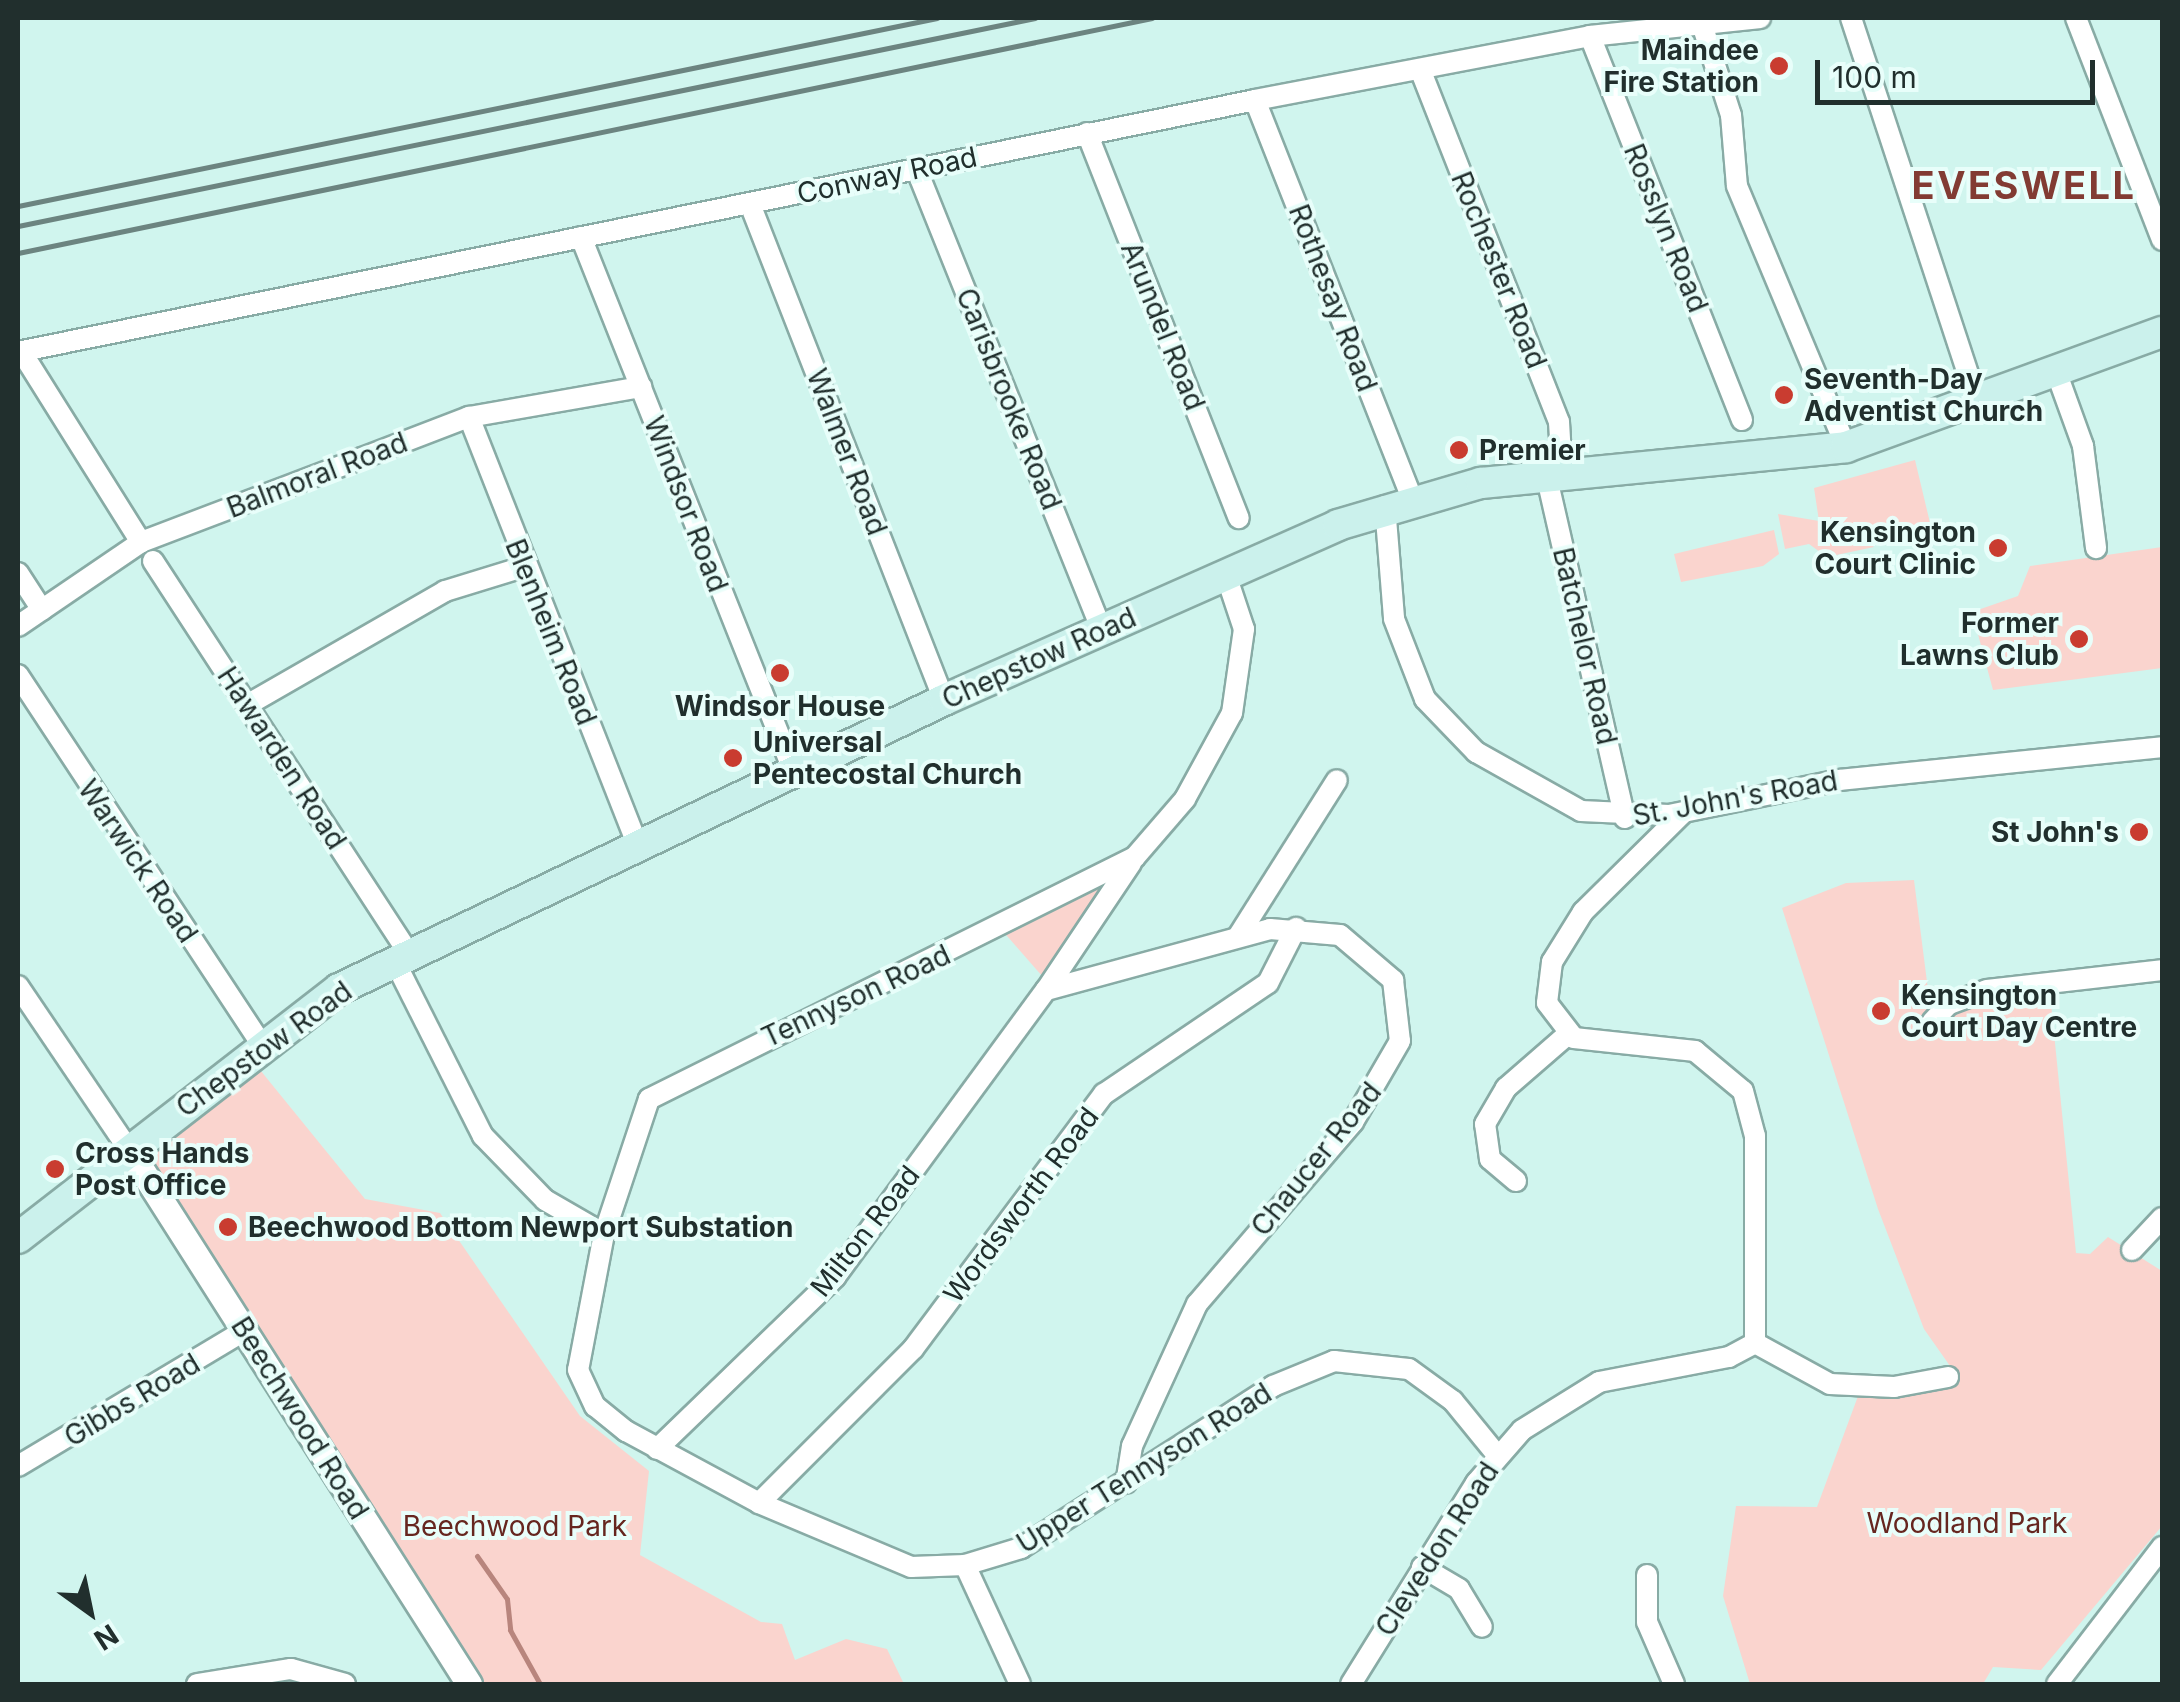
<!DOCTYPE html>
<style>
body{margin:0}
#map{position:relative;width:2180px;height:1702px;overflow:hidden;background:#d0f5ee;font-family:Inter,sans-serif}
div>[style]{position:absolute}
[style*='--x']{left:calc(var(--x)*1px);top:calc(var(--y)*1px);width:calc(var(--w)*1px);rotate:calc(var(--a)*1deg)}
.green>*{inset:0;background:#fad4ce}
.stream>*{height:5px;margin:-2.5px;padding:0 2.5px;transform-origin:2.5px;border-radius:2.5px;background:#b8857d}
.roads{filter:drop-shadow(2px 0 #88aba5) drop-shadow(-2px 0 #88aba5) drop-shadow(0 2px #88aba5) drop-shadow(0 -2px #88aba5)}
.minor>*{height:20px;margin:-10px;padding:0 10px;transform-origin:10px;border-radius:10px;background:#fff}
.tertiary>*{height:25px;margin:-12.5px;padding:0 12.5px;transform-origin:12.5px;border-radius:12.5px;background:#fff}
.secondary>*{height:30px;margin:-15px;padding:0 15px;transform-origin:15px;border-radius:15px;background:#cbf1ec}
.rail>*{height:5px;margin:-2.5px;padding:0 2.5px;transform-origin:2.5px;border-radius:2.5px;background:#6c8480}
.dots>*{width:28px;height:28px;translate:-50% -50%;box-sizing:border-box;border:5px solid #e8fefa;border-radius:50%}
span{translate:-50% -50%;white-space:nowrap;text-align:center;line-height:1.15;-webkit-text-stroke:8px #e8fefa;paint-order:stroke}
.poi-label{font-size:28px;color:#212f2d;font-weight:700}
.right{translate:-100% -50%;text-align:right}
.left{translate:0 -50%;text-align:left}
.street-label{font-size:28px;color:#212f2d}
.park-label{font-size:28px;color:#66261f}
.district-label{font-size:38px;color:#823b33;font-weight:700;letter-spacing:2.5px}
.frame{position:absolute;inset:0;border:20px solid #212f2d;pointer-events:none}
.north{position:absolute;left:40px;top:1562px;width:100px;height:100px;-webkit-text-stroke:8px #e8fefa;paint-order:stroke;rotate:147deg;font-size:28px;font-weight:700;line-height:40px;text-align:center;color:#212f2d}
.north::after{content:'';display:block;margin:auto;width:35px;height:45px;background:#212f2d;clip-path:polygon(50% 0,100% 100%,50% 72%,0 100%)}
.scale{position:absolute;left:1815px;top:60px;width:280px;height:45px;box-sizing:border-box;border:5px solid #212f2d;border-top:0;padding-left:12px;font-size:30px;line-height:35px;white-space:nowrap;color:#212f2d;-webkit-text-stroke:8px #e8fefa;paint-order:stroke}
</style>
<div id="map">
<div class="green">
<div style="clip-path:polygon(1915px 460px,1931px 527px,1878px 536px,1837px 521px,1874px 547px,1827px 557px,1809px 544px,1785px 549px,1778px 514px,1819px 521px,1814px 488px)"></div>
<div style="clip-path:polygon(1774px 530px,1779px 554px,1763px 566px,1681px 582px,1674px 554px)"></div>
<div style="clip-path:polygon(2162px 547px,2162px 668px,1993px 690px,1972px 612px,2018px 596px,2030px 566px)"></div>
<div style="clip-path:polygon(1112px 873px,1050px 985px,1000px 928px)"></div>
<div style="clip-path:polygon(1914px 880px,1932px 1021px,1943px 1009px,2049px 983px,2076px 1253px,2090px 1254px,2108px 1237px,2162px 1271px,2162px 1526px,2041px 1670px,1993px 1667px,1983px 1684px,1750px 1684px,1723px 1596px,1736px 1506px,1817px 1507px,1861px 1388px,1948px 1376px,1950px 1366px,1924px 1329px,1878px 1209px,1782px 908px,1846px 883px)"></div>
<div style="clip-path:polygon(248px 1055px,365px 1199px,440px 1213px,580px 1416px,649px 1471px,640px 1555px,761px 1622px,782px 1624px,795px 1660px,846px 1639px,887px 1649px,904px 1684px,469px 1684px,129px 1151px)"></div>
</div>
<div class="stream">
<div style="--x:477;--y:1556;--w:52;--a:55.1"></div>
<div style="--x:507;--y:1599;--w:31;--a:84"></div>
<div style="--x:510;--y:1630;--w:62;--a:60.9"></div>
</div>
<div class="roads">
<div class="minor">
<div style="--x:1700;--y:18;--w:102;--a:72.3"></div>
<div style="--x:1731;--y:115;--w:71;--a:85.2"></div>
<div style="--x:1737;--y:186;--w:283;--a:67.3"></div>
<div style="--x:1851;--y:18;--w:406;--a:71.8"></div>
<div style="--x:2076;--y:18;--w:238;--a:68.8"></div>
<div style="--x:1590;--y:36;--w:413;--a:68.4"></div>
<div style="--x:1420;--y:69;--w:379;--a:68.5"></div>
<div style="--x:1559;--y:422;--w:51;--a:86.6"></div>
<div style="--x:1255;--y:100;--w:427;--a:68.5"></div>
<div style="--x:1087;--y:133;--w:414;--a:68.5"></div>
<div style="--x:916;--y:168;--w:498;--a:68.1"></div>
<div style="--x:750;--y:204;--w:533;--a:68.64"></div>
<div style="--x:581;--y:237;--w:574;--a:68.31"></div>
<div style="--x:21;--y:351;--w:226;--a:57.9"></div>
<div style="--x:18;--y:352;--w:1262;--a:-11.51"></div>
<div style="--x:1255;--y:100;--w:341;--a:-10.8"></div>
<div style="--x:1590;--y:36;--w:171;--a:-6"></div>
<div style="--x:2057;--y:374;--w:77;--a:70.1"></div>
<div style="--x:2083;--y:446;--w:103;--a:82.7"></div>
<div style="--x:469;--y:417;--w:460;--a:68.5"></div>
<div style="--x:1546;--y:474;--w:353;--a:77.1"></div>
<div style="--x:1385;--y:506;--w:113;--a:85.4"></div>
<div style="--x:1394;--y:619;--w:86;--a:68.8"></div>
<div style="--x:1425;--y:699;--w:74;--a:46.1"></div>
<div style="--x:1476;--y:752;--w:120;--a:29.3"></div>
<div style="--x:1581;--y:811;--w:88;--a:2.6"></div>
<div style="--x:1669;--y:815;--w:174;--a:-11.6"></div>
<div style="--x:1839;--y:780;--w:325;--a:-5.8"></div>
<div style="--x:153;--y:561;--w:470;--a:56.9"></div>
<div style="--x:18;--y:573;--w:44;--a:57"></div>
<div style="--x:1226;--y:575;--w:57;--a:71.6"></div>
<div style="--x:1244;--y:629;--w:85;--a:98.1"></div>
<div style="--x:1232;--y:713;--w:98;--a:118.7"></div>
<div style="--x:1185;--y:799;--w:77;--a:130.8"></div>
<div style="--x:1135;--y:857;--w:543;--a:153.53"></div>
<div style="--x:649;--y:1099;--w:142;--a:108.4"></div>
<div style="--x:604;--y:1234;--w:138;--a:100.8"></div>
<div style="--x:578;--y:1370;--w:40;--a:65"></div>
<div style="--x:595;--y:1406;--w:40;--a:39"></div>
<div style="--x:626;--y:1431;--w:151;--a:28.4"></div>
<div style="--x:759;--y:1503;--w:165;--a:22.8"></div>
<div style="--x:911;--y:1567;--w:54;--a:-2.1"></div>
<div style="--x:965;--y:1565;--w:59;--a:-16.9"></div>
<div style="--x:1021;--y:1548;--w:300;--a:-32.7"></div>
<div style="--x:1273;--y:1386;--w:66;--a:-22.3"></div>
<div style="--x:1334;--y:1361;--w:75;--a:6.1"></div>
<div style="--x:1409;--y:1369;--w:54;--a:36"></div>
<div style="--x:1453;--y:1401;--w:70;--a:50.8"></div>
<div style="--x:18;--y:626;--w:149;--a:-34.3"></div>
<div style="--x:141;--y:542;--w:236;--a:-20.8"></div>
<div style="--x:362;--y:458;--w:115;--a:-21"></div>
<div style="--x:469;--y:417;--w:175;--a:-9.9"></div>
<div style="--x:18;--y:675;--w:442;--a:56.6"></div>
<div style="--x:247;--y:705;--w:228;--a:-29.9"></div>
<div style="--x:445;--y:591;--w:82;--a:-17.1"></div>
<div style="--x:1683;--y:813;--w:141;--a:135.3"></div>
<div style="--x:1583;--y:912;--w:59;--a:121.8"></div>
<div style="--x:1552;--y:962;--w:41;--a:97"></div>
<div style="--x:1547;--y:1003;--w:44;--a:52.4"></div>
<div style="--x:1574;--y:1038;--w:122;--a:6.1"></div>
<div style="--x:1695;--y:1051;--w:62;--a:39.8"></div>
<div style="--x:1743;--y:1091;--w:47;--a:75.1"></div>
<div style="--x:1755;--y:1136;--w:207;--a:90"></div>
<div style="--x:1239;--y:935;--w:183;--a:-57.7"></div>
<div style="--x:395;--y:962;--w:195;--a:63.2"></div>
<div style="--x:483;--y:1136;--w:89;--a:45.9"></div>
<div style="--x:545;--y:1200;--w:68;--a:30"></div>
<div style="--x:18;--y:986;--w:198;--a:55.9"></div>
<div style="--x:1046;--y:990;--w:153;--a:-56.2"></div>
<div style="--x:1932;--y:1022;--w:25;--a:-47"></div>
<div style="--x:1949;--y:1004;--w:40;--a:-20.2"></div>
<div style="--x:1987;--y:990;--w:176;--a:-6.5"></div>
<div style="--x:1516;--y:1181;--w:34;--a:-140"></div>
<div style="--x:1490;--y:1159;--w:35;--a:-98"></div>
<div style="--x:1485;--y:1124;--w:42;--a:-59.7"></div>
<div style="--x:1506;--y:1088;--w:81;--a:-41"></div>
<div style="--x:2132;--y:1250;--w:44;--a:-46.8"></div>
<div style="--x:1755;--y:1343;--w:85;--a:28.7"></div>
<div style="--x:1830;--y:1384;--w:64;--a:2.7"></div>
<div style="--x:1894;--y:1387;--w:55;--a:-10.5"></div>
<div style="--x:657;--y:1449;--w:248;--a:-44"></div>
<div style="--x:835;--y:1277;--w:356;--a:-53.7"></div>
<div style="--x:1046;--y:990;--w:232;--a:-15.2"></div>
<div style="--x:1270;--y:929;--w:70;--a:4.9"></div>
<div style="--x:1340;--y:935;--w:70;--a:40.3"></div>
<div style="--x:1393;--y:980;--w:61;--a:83.5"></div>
<div style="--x:1400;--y:1041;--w:94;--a:120.1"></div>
<div style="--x:1353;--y:1122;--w:240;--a:130.6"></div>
<div style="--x:1197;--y:1304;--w:156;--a:114.6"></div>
<div style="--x:1132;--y:1446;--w:37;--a:99"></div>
<div style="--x:18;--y:1466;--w:263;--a:-30.9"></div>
<div style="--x:759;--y:1503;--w:218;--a:-45"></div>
<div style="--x:913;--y:1349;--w:319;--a:-53.2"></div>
<div style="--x:1104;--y:1094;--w:198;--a:-34.1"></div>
<div style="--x:1268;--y:983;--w:62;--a:-63"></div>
<div style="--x:965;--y:1565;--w:131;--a:65.2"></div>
<div style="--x:1422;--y:1567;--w:43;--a:30.7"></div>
<div style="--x:1459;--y:1589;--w:44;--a:58.8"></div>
<div style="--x:1647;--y:1575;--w:47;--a:90"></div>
<div style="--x:1647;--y:1622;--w:68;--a:66.5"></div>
<div style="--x:197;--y:1684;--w:95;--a:-9.1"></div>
<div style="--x:291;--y:1669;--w:56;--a:15.5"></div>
<div style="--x:1351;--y:1684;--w:237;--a:-58.1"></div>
<div style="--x:1476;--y:1483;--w:70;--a:-49"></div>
<div style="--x:1522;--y:1430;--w:91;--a:-31.9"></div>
<div style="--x:1599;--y:1382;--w:132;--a:-10.9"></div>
<div style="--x:1729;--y:1357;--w:30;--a:-28"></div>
<div style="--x:2057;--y:1684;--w:173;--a:-52.5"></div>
</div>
<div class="tertiary">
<div style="--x:129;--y:1150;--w:633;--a:57.51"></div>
</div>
<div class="secondary">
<div style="--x:18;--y:1238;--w:406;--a:-37.8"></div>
<div style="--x:339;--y:989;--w:670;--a:-25.53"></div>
<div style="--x:944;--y:700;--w:431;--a:-23.9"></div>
<div style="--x:1338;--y:525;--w:149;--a:-16.4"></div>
<div style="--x:1481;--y:483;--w:367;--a:-5.6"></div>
<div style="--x:1846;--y:447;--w:336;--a:-20"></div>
</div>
</div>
<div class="rail">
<div style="--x:18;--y:206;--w:938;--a:-11.56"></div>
<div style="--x:18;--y:226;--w:1038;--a:-11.56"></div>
<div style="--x:18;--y:253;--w:1158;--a:-11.71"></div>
</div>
<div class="dots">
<div style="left:1779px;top:66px;background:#c93c30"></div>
<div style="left:1784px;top:395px;background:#c93c30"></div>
<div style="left:1459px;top:450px;background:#c93c30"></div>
<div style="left:1998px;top:548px;background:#c93c30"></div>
<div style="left:2079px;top:639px;background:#c93c30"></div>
<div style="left:780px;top:673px;background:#c93c30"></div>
<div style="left:733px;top:758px;background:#c93c30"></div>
<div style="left:2139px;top:832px;background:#c93c30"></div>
<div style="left:1881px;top:1011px;background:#c93c30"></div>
<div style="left:55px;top:1169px;background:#c93c30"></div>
<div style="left:228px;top:1227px;background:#c93c30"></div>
</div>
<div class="poi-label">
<span class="right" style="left:1759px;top:66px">Maindee<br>Fire Station</span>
<span class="left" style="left:1804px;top:395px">Seventh-Day<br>Adventist Church</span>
<span class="left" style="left:1479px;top:450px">Premier</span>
<span class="right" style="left:1976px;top:548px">Kensington<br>Court Clinic</span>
<span class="right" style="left:2059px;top:639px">Former<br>Lawns Club</span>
<span style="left:780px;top:706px">Windsor House</span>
<span class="left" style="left:753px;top:758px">Universal<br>Pentecostal Church</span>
<span class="right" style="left:2119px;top:832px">St John's</span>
<span class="left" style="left:1901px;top:1011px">Kensington<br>Court Day Centre</span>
<span class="left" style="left:75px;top:1169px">Cross Hands<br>Post Office</span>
<span class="left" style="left:248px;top:1227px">Beechwood Bottom Newport Substation</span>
</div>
<div class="street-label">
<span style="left:887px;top:175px;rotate:-12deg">Conway Road</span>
<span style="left:1666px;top:228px;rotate:68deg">Rosslyn Road</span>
<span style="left:1499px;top:270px;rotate:68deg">Rochester Road</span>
<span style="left:1333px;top:298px;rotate:69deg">Rothesay Road</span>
<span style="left:1163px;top:326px;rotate:68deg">Arundel Road</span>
<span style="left:1009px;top:399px;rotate:68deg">Carisbrooke Road</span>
<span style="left:847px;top:452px;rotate:69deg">Walmer Road</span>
<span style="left:317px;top:475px;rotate:-21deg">Balmoral Road</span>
<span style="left:686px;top:504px;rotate:69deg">Windsor Road</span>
<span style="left:551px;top:632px;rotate:68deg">Blenheim Road</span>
<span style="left:1585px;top:646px;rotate:77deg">Batchelor Road</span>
<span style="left:1039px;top:658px;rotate:-24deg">Chepstow Road</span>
<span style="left:282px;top:758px;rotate:57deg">Hawarden Road</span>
<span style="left:1735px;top:798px;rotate:-10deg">St. John's Road</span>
<span style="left:138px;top:861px;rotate:56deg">Warwick Road</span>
<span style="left:856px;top:996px;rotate:-25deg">Tennyson Road</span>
<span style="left:264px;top:1049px;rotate:-36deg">Chepstow Road</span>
<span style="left:1316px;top:1159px;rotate:-51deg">Chaucer Road</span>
<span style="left:1021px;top:1205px;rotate:-53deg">Wordsworth Road</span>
<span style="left:865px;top:1231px;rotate:-52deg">Milton Road</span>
<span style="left:132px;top:1400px;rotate:-31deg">Gibbs Road</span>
<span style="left:300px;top:1418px;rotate:58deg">Beechwood Road</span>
<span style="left:1144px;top:1468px;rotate:-32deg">Upper Tennyson Road</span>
<span style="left:1437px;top:1549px;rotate:-57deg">Clevedon Road</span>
</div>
<div class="park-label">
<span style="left:1967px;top:1523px">Woodland Park</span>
<span style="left:515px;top:1526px">Beechwood Park</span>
</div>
<div class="district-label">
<span style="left:2024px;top:186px">EVESWELL</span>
</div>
<div class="frame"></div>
<div class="north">N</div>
<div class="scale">100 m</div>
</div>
